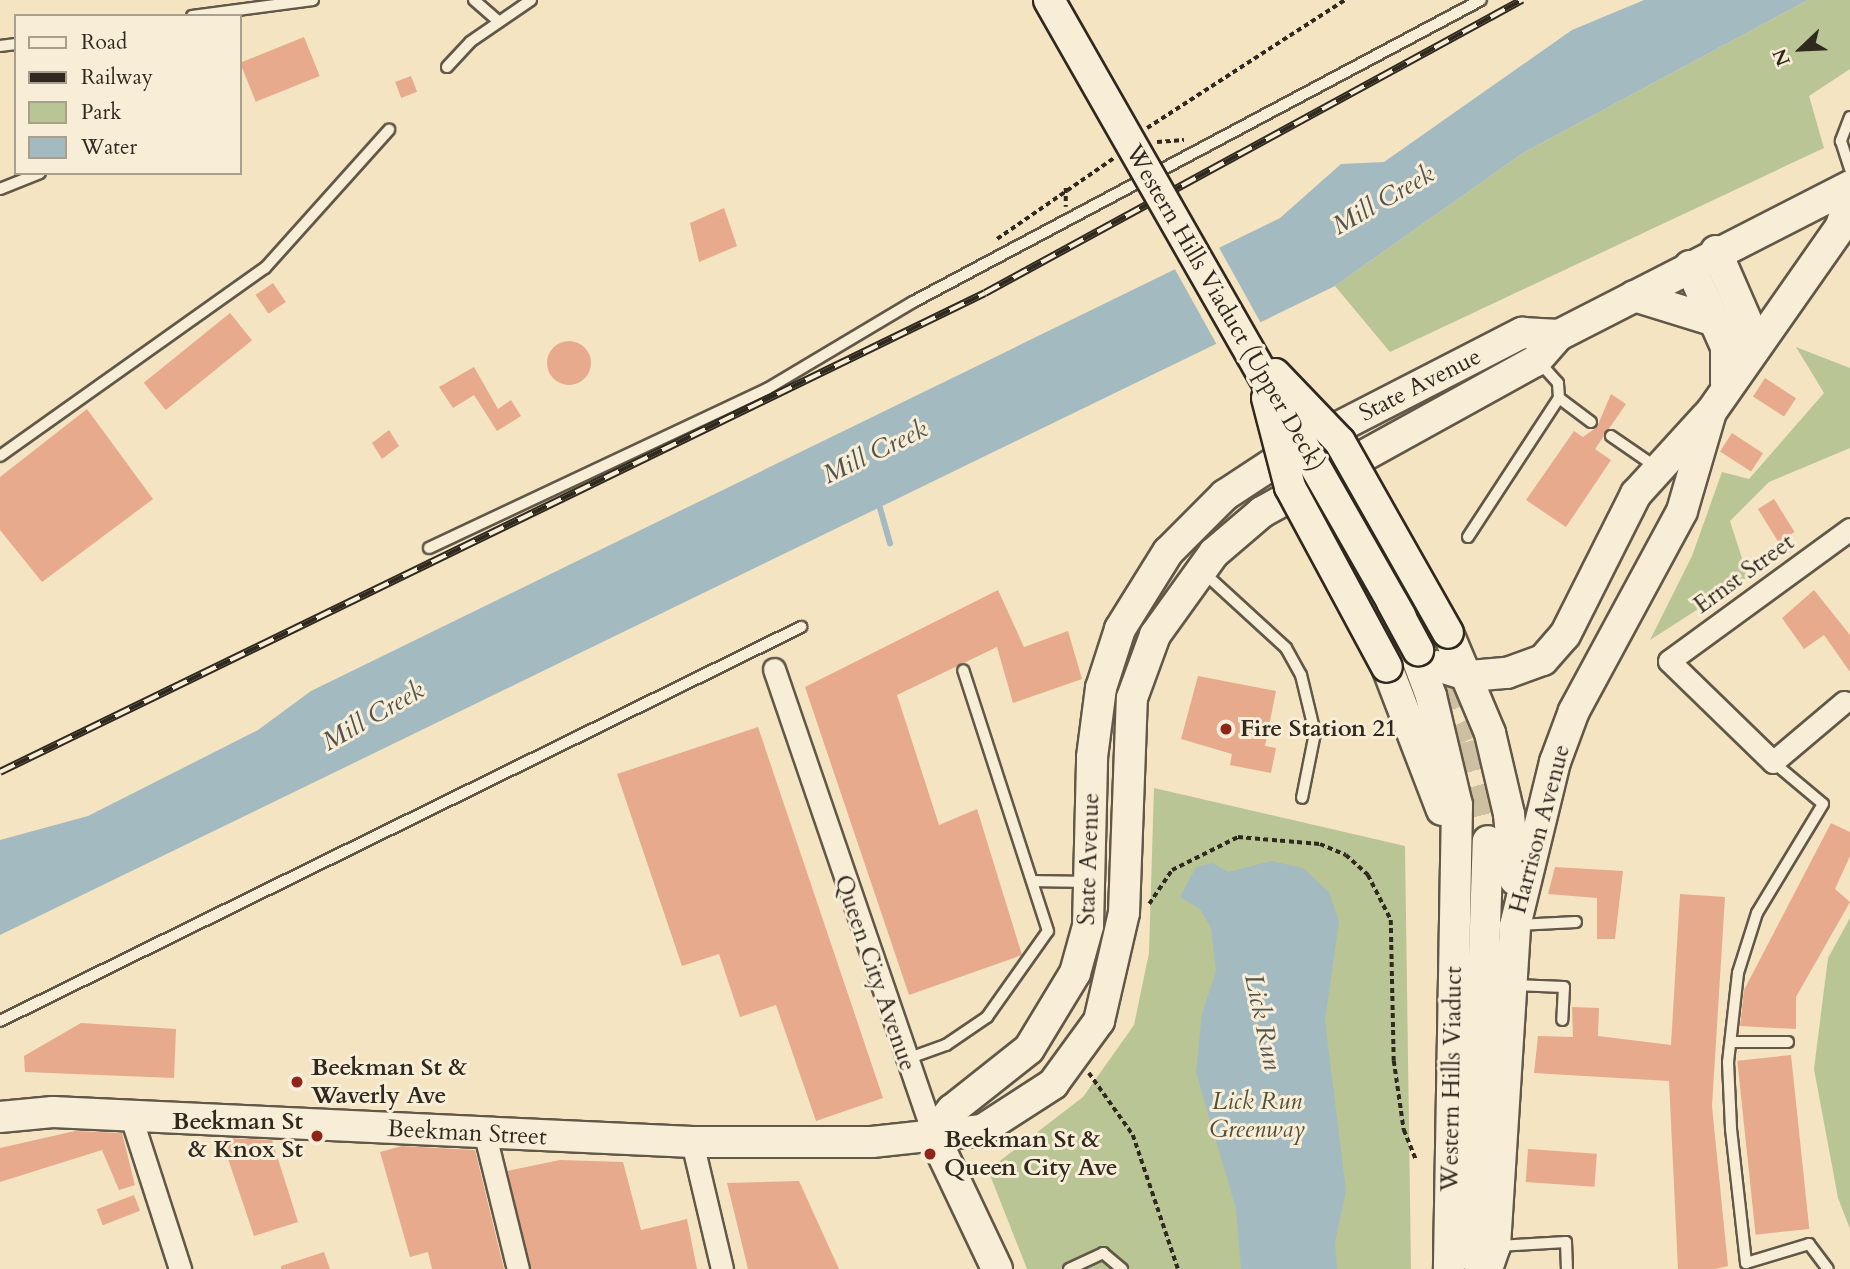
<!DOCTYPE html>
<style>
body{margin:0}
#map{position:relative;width:1850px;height:1269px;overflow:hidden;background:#f4e4c2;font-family:Cardo,serif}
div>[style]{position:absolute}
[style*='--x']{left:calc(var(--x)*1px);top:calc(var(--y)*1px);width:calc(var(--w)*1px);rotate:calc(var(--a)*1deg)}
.green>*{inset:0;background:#b9c595}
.water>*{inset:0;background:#a3bbc0}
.pier>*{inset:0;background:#f4e4c2;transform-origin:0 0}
.stream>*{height:6px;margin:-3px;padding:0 3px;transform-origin:3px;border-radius:3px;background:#a3bbc0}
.building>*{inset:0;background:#e8aa8d;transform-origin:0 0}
.round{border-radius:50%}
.secondary-tunnel>*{height:30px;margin-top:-15px;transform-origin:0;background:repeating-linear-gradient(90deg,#cdbfa1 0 30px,transparent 0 45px)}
.path>*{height:3.5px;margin-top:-1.75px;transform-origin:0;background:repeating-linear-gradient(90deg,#30291f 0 5px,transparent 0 8.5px)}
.roads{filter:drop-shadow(2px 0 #615848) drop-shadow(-2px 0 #615848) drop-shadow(0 2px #615848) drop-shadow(0 -2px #615848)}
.lane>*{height:10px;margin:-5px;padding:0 5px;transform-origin:5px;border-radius:5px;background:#f8edd7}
.street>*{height:21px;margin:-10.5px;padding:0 10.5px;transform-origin:10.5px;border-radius:10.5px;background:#f8edd7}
.secondary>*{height:30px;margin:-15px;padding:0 15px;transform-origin:15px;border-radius:15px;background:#f8edd7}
.rail>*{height:8px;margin-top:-4px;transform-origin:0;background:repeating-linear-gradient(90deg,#f8edd7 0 16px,#30291f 0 32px);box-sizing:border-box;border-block:2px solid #30291f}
.bridges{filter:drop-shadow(2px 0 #30291f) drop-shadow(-2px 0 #30291f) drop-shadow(0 2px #30291f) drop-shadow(0 -2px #30291f)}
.secondary-bridge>*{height:30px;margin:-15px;padding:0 15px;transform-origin:15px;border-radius:15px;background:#f8edd7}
.dots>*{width:19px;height:19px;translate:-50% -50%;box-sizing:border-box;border:4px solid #f8edd7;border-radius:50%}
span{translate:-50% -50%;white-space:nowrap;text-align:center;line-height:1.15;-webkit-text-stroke:6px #f8edd7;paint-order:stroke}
.street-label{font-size:24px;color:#30291f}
.poi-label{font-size:24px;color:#30291f;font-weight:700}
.left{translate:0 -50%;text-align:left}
.right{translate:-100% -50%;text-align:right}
.park-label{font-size:24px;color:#52503c;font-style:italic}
.water-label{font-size:26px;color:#52554f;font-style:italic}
.legend{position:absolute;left:14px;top:14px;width:228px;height:161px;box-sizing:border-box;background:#f8edd7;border:2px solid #a89f8d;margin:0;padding:9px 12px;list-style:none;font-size:21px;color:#30291f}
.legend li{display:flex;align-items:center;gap:14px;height:35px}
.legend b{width:35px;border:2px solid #a89f8d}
.north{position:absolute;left:1766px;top:14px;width:70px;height:70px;-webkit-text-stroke:5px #f8edd7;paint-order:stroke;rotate:247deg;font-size:19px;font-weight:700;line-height:28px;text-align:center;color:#30291f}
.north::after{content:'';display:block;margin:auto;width:24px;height:32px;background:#30291f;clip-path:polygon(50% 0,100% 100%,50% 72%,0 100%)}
</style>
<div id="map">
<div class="green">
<div style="clip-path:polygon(1808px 0,1850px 0,1850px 69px,1809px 96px,1824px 148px,1390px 352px,1335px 286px,1523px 153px)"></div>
<div style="clip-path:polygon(1796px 347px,1850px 368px,1850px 448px,1769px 482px,1730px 521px,1748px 577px,1650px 640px,1692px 556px,1722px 472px,1749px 479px,1824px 393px)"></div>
<div style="clip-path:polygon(1154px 788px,1405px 846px,1411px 1269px,1027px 1269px,988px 1170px,1083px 1097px,1134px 1025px,1149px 953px)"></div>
<div style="clip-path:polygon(1850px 918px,1850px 1229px,1838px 1198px,1814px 1069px,1828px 958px)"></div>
</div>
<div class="water">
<div style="clip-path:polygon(1644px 0,1808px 0,1523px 153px,1335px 286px,0 935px,0 840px,88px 816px,258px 730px,311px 691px,1280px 218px,1341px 164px,1384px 162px,1572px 30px)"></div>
<div style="clip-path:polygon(1271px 861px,1303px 868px,1329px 892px,1339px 921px,1325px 1021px,1346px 1191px,1335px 1242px,1337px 1269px,1241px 1269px,1236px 1209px,1196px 1072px,1202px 1013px,1216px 971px,1211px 928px,1200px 909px,1180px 897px,1196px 867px,1212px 863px,1228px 872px)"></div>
</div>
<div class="pier">
<div style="left:1217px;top:244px;width:93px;height:49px;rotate:61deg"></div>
</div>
<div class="stream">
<div style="--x:878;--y:501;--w:44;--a:74.1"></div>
</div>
<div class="building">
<div style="left:304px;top:37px;width:42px;height:69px;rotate:68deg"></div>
<div style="left:411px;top:76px;width:17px;height:17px;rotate:69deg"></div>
<div style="clip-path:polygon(724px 208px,737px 246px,699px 262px,690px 223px)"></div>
<div style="left:273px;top:283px;width:23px;height:21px;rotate:56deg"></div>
<div style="left:230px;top:313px;width:35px;height:111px;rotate:51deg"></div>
<div class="round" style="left:547px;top:341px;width:44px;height:44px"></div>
<div style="clip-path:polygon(474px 367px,498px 409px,511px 400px,521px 416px,497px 431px,474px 395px,453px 408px,439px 387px)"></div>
<div style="left:1765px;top:378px;width:37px;height:22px;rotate:33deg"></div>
<div style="clip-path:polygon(1611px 394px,1626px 404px,1595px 449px,1611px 460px,1566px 527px,1526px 500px,1574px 431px,1583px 437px,1597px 427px)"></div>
<div style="clip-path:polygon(87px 409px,153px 499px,42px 582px,0 530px,0 477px)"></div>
<div style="clip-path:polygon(389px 430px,399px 446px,382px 459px,372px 443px)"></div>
<div style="left:1732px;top:433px;width:37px;height:22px;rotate:33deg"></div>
<div style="left:1774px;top:499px;width:39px;height:19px;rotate:58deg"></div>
<div style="clip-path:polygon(998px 590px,1024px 647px,1068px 631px,1082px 679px,1013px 703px,997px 647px,897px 695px,939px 825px,977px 809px,1022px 955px,909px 995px,805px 687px)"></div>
<div style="clip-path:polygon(1814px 590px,1850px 635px,1850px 672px,1824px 635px,1804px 649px,1782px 618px)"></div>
<div style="clip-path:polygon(1198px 676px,1276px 691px,1265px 746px,1276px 748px,1271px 773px,1230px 765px,1232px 754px,1181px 739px)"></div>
<div style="clip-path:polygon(758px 727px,883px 1098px,816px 1121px,776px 1005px,740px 1017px,719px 954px,682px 966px,617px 774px)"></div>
<div style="clip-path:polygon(1831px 823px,1850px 832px,1850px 856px,1835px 889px,1850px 902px,1796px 997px,1796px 1029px,1740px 1026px,1744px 990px)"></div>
<div style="clip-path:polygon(1555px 867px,1623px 871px,1615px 939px,1597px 939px,1597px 898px,1548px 894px)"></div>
<div style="clip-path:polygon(1680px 894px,1725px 897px,1712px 1106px,1728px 1266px,1715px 1269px,1678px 1269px,1669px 1081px,1534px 1073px,1538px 1036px,1573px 1037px,1572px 1007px,1599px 1008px,1598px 1036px,1671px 1045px)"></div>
<div style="clip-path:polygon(81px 1023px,176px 1029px,174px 1078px,25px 1072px,24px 1056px)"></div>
<div style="left:1791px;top:1055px;width:175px;height:54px;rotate:84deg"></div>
<div style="clip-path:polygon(75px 1131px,122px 1133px,135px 1185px,119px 1190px,102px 1150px,0 1182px,0 1148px)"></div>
<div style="clip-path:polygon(221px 1138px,272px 1140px,298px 1222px,254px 1236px)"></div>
<div style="clip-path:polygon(402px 1146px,475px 1150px,504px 1269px,432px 1269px,428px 1252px,410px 1257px,380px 1152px)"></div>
<div style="left:1528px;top:1149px;width:69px;height:33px;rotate:4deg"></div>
<div style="clip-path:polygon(560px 1160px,623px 1162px,641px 1230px,687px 1219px,697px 1269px,531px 1269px,507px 1171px)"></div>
<div style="clip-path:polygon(799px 1181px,839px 1269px,748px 1269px,727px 1183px)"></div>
<div style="left:134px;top:1195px;width:17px;height:40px;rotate:69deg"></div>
<div style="clip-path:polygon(324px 1252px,330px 1269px,281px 1269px,281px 1266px)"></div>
</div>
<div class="secondary-tunnel">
<div style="--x:1435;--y:685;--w:64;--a:65"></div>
<div style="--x:1462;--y:743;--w:101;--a:75.1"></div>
</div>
<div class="path">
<div style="--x:1147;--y:128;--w:236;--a:-32.9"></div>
<div style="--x:1157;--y:142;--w:27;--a:-4"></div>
<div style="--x:1066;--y:188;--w:19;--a:90"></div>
<div style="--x:997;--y:239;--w:142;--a:-34.7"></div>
<div style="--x:1149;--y:904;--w:41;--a:-55.9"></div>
<div style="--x:1172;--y:870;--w:74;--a:-26.6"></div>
<div style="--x:1238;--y:837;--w:82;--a:4.9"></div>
<div style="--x:1320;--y:844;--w:28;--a:23"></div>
<div style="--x:1346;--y:855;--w:30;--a:42"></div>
<div style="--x:1368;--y:875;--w:51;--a:62.9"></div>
<div style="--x:1391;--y:920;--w:141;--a:88.8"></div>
<div style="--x:1394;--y:1061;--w:70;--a:81.8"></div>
<div style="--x:1404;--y:1130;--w:31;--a:68"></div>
<div style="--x:1089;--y:1073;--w:76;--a:54.6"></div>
<div style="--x:1133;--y:1135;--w:141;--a:71.4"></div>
</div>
<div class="roads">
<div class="lane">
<div style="--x:474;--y:0;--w:32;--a:41"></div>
<div style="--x:192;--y:16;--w:122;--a:-7.5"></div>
<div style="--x:0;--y:46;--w:16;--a:-7"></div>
<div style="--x:447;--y:67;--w:34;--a:-47"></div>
<div style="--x:470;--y:42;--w:74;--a:-34.5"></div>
<div style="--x:1850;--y:117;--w:26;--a:111"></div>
<div style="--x:1841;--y:141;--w:29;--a:72"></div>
<div style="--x:0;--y:189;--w:43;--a:-21.8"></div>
<div style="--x:1559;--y:398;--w:40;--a:37"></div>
<div style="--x:1611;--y:436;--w:55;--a:34.6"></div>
<div style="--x:0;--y:456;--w:325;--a:-35.4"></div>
<div style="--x:265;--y:268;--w:186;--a:-48.1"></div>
<div style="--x:1468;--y:537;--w:166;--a:-56.8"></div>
<div style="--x:1559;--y:398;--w:15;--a:-94"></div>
<div style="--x:1558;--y:383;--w:28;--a:-132"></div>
<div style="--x:429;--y:548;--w:374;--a:-25.2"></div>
<div style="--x:767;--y:389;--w:170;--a:-30.8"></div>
<div style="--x:913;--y:302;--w:643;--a:-28"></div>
<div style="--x:1202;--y:571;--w:114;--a:42.5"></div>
<div style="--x:1286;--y:648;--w:31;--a:61"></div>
<div style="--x:1301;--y:675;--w:60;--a:76.4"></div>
<div style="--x:1315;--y:733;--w:66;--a:101.3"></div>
<div style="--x:1773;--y:762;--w:65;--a:40"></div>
<div style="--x:1823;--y:804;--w:127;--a:121.2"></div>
<div style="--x:1757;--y:913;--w:63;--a:107.6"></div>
<div style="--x:1738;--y:973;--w:90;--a:96.4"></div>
<div style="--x:1728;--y:1062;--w:67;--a:87.4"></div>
<div style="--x:1731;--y:1129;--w:135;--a:83.6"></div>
<div style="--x:1746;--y:1263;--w:66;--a:-16.8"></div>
<div style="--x:1809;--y:1244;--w:31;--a:53"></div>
<div style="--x:1033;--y:881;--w:53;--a:1.1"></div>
<div style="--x:1518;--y:925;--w:58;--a:-3"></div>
<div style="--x:1514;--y:985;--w:50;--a:2.3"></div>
<div style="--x:1564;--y:987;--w:33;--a:93"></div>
<div style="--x:0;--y:1021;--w:893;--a:-26.19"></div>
<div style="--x:1731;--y:1042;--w:57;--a:0"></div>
<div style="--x:904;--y:1060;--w:45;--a:-19.7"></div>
<div style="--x:946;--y:1045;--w:50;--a:-34.3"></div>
<div style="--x:987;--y:1017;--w:105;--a:-54.7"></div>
<div style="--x:1048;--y:931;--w:274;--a:-108"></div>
<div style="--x:1498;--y:1246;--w:68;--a:-3.4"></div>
<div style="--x:1566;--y:1242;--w:27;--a:88"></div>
<div style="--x:1069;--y:1269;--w:38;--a:-25"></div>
<div style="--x:1103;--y:1253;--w:25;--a:40"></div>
</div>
<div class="street">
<div style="--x:774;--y:669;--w:491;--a:71.1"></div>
<div style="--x:1844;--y:702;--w:93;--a:139.8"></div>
<div style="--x:1773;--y:762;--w:145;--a:-135.8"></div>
<div style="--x:1669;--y:661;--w:224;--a:-36.1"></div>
<div style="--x:131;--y:1117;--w:160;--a:72.1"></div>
<div style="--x:485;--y:1135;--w:138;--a:76.2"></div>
<div style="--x:692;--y:1142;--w:130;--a:76.7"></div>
</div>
<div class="secondary">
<div style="--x:1716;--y:251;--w:87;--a:66.4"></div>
<div style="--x:1751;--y:331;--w:22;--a:100"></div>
<div style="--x:1690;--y:266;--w:89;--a:66"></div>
<div style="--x:1726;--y:347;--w:36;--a:90"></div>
<div style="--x:1634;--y:296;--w:88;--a:17.2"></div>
<div style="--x:1405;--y:626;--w:75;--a:69.6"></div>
<div style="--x:1431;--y:696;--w:112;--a:76.6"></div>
<div style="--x:1457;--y:805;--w:464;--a:91"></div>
<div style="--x:1448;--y:633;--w:108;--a:67.2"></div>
<div style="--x:1490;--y:733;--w:83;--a:76.8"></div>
<div style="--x:1509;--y:814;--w:66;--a:84.8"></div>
<div style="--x:1437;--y:666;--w:34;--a:17"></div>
<div style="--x:1470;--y:676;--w:37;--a:-5"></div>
<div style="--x:1507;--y:673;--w:38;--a:-20"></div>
<div style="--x:1543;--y:660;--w:33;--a:-49"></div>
<div style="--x:1565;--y:635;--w:158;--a:-63.3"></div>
<div style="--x:1636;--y:494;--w:104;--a:-47.7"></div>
<div style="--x:1387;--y:667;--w:153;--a:69"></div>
<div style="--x:0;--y:1117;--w:53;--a:-5.4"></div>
<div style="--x:53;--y:1112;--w:640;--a:2.69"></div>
<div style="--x:692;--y:1142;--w:180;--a:0"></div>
<div style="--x:872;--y:1142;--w:111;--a:-6.2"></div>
<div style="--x:982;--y:1130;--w:85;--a:-32.9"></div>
<div style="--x:1053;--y:1084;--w:78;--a:-53.9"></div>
<div style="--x:1099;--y:1021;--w:111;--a:-77"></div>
<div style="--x:1124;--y:913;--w:215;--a:-87.9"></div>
<div style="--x:1132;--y:698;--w:67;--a:-69.9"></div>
<div style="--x:1155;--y:635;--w:101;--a:-54.3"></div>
<div style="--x:1214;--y:553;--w:63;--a:-40.5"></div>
<div style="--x:1262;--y:512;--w:313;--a:-28.9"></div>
<div style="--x:1536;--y:361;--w:35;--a:-49"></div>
<div style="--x:1559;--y:335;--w:327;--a:-27.1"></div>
<div style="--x:933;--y:1134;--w:31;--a:-52"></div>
<div style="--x:952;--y:1110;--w:98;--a:-38.4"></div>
<div style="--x:1029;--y:1049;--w:89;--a:-58.8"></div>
<div style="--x:1075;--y:973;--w:49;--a:-74.5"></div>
<div style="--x:1088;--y:926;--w:169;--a:-88.6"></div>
<div style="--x:1092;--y:757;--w:70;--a:-82.6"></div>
<div style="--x:1101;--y:688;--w:62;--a:-72.1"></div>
<div style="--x:1120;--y:629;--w:91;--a:-58.1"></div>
<div style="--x:1168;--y:552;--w:81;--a:-45"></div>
<div style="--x:1225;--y:495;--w:80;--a:-33.3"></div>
<div style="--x:1292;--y:451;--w:259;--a:-27.2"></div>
<div style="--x:1522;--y:333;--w:37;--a:3"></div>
<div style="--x:933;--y:1134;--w:149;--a:64.6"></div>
<div style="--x:1474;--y:1257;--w:416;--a:-88.1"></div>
<div style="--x:1487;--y:1269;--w:24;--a:-71"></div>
<div style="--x:1495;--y:1246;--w:321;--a:-86.4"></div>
<div style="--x:1515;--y:926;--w:169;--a:-76.3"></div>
<div style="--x:1555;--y:762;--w:54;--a:-69.6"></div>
<div style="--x:1574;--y:711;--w:227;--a:-61.6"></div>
<div style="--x:1682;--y:511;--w:103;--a:-73.7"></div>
<div style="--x:1711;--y:412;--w:227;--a:-55"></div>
<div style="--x:1841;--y:226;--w:29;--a:-72"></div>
</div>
</div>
<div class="rail">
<div style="--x:0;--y:772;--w:1095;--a:-25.93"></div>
<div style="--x:985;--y:293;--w:612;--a:-28.62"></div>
</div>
<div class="bridges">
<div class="secondary-bridge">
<div style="--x:1049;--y:0;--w:710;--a:60.3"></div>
<div style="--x:1275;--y:374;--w:94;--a:46.3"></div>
<div style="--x:1340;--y:442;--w:219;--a:60.5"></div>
<div style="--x:1267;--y:398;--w:92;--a:75.5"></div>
<div style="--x:1290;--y:487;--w:204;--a:61.7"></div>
<div style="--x:1392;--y:602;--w:55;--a:61.6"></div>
</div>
</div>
<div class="dots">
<div style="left:1226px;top:729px;background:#8f2418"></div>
<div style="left:297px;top:1082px;background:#8f2418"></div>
<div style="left:317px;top:1136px;background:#8f2418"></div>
<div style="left:930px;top:1154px;background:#8f2418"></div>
</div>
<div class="street-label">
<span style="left:1225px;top:308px;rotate:60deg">Western Hills Viaduct (Upper Deck)</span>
<span style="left:1420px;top:385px;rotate:-27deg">State Avenue</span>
<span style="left:1744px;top:574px;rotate:-36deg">Ernst Street</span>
<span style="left:1540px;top:829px;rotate:-75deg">Harrison Avenue</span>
<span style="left:1089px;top:859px;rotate:-88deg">State Avenue</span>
<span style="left:875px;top:973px;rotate:71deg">Queen City Avenue</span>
<span style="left:1452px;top:1079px;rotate:-89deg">Western Hills Viaduct</span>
<span style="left:467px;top:1133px;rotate:3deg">Beekman Street</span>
</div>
<div class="poi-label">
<span class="left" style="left:1240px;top:729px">Fire Station 21</span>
<span class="left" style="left:311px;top:1082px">Beekman St &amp;<br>Waverly Ave</span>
<span class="right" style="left:303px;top:1136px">Beekman St<br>&amp; Knox St</span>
<span class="left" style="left:944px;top:1154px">Beekman St &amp;<br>Queen City Ave</span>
</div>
<div class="park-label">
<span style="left:1257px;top:1116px">Lick Run<br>Greenway</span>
</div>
<div class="water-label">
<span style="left:1383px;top:200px;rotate:-30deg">Mill Creek</span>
<span style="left:875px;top:452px;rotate:-26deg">Mill Creek</span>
<span style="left:373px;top:716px;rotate:-30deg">Mill Creek</span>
<span style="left:1263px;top:1022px;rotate:78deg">Lick Run</span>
</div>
<ul class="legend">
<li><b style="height:9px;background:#f8edd7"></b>Road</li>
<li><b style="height:9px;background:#30291f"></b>Railway</li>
<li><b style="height:19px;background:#b9c595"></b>Park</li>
<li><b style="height:19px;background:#a3bbc0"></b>Water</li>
</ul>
<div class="north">N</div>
</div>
